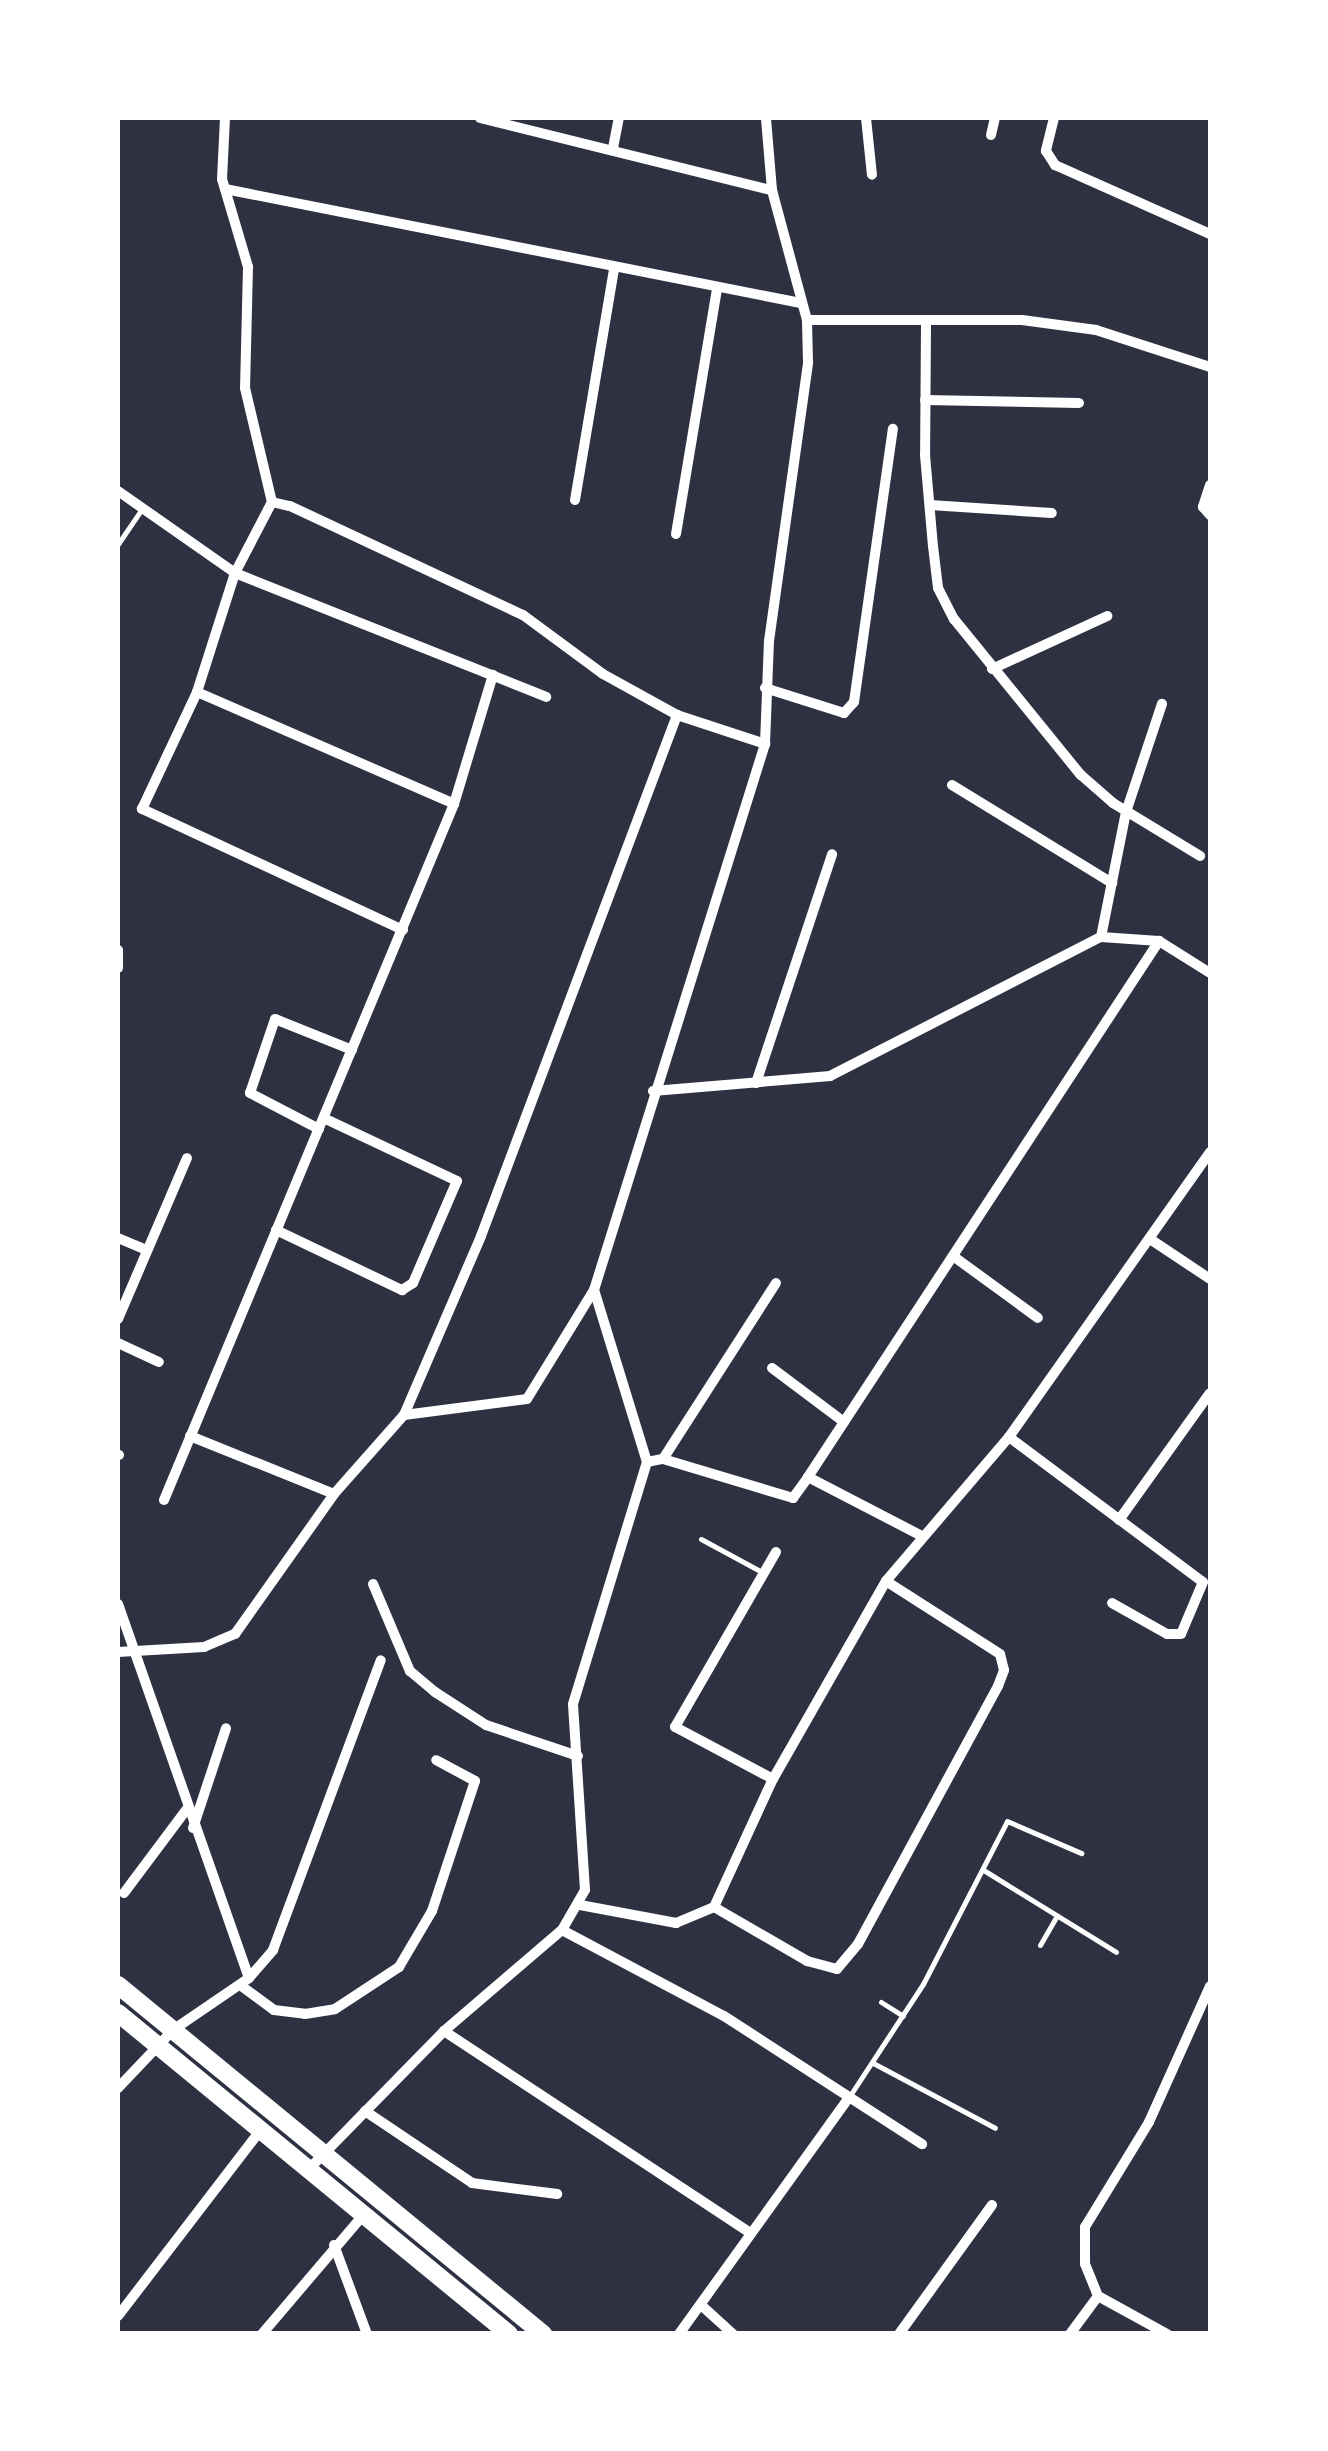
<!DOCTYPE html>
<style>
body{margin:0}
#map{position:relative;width:1328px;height:2451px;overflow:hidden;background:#2d3142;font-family:Spectral,serif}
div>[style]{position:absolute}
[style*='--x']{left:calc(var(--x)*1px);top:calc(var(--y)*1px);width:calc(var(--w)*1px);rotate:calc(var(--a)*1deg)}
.service>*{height:5px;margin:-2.5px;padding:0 2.5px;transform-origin:2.5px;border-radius:2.5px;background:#fff}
.minor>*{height:10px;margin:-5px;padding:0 5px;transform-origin:5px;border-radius:5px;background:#fff}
.primary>*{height:18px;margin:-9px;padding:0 9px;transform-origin:9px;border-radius:9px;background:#fff}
span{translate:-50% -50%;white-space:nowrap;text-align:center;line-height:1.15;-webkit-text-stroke:8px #fff;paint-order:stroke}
.frame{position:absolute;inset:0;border:120px solid #fff;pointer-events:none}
</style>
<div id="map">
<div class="service">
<div style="--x:118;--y:544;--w:41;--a:-55.9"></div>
<div style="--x:701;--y:1539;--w:72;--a:28.4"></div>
<div style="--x:985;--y:1871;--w:154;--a:31.7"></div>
<div style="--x:1040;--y:1945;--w:34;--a:-60"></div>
<div style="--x:881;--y:2002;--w:26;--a:32"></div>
<div style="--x:873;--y:2063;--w:138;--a:28"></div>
<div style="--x:849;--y:2097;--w:135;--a:-56.8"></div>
<div style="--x:923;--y:1984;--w:183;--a:-62.7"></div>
<div style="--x:1007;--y:1821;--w:81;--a:23.4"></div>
</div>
<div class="minor">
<div style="--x:225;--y:118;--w:61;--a:92.8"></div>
<div style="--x:222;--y:179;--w:92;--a:73.5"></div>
<div style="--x:248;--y:267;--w:121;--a:91.4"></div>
<div style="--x:245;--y:388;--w:117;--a:76.7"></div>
<div style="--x:480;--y:118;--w:301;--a:13.9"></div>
<div style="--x:866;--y:118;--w:57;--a:84"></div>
<div style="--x:1054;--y:118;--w:34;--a:104"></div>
<div style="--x:1046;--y:151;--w:17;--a:57"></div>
<div style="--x:1055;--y:165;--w:170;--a:24"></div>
<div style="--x:991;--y:135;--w:17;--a:-77"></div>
<div style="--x:613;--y:148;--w:31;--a:-79"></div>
<div style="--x:225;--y:189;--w:587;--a:11.2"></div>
<div style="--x:807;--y:320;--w:215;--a:0"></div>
<div style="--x:1022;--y:320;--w:75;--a:7.7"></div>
<div style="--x:1096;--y:330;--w:120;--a:18"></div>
<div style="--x:926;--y:324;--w:131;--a:90.4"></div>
<div style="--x:925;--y:455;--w:91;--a:85"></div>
<div style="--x:933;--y:546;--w:42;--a:83.2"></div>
<div style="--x:938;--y:588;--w:35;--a:63"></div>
<div style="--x:954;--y:619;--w:201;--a:50.9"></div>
<div style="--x:1081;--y:775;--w:43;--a:41.2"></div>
<div style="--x:1113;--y:803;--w:102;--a:31.3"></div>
<div style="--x:925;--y:400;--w:154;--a:1.1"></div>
<div style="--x:1210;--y:485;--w:23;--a:108"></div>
<div style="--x:1203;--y:507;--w:11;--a:49"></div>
<div style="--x:118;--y:491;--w:143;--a:35"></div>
<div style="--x:235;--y:573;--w:80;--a:-62.5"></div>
<div style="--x:272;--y:502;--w:18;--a:13"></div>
<div style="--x:290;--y:506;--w:257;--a:25.1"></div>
<div style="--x:523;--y:615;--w:99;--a:36.4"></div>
<div style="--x:603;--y:674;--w:85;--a:29"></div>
<div style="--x:677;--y:715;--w:93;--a:18.2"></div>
<div style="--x:575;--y:500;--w:234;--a:-80.4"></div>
<div style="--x:930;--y:505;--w:122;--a:3.8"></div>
<div style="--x:676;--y:534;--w:247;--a:-80.5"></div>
<div style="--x:992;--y:669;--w:127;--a:-24.7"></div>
<div style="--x:765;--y:688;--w:83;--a:17.6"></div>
<div style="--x:844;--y:713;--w:15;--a:-48"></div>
<div style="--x:854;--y:702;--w:276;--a:-81.9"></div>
<div style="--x:197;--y:692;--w:280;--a:23.5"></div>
<div style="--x:952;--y:785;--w:188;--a:31.5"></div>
<div style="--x:403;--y:930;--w:288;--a:-155.1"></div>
<div style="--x:142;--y:809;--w:129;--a:-64.8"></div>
<div style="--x:197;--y:692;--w:125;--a:-72.3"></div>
<div style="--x:235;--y:573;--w:335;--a:21.7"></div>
<div style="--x:1101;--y:937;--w:127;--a:-78.7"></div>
<div style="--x:1126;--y:812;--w:114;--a:-71.6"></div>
<div style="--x:118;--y:950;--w:18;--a:90"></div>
<div style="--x:756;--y:1083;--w:241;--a:-71.6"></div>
<div style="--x:653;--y:1091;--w:178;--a:-4.8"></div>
<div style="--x:830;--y:1076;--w:305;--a:-27.2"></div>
<div style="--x:1101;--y:937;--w:58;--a:3.9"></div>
<div style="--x:1159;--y:941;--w:60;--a:32.1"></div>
<div style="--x:319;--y:1129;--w:78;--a:-152.4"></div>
<div style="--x:250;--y:1093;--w:78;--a:-71.3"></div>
<div style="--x:275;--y:1019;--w:83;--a:21.9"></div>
<div style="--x:276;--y:1230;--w:140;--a:25.5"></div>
<div style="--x:402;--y:1290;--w:13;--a:-32"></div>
<div style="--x:413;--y:1283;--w:111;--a:-66.7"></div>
<div style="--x:457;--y:1181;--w:147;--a:-154.7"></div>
<div style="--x:118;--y:1238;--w:30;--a:23"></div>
<div style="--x:1150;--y:1239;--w:72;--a:33.7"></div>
<div style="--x:953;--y:1256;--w:105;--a:36.1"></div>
<div style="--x:118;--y:1319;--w:175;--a:-66.8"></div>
<div style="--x:118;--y:1343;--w:45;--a:24.9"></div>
<div style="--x:772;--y:1368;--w:90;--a:36.9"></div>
<div style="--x:404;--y:1415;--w:124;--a:-7.4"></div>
<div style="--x:527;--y:1399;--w:128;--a:-58.4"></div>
<div style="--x:190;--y:1436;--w:155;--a:21.9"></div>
<div style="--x:1009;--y:1437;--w:242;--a:36.8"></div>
<div style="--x:1203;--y:1582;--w:56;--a:112.9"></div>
<div style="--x:1181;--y:1634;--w:14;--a:180"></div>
<div style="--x:1167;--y:1634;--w:63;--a:-150.6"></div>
<div style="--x:118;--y:1455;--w:1;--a:0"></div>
<div style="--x:663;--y:1459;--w:209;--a:-57.3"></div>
<div style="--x:647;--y:1462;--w:16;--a:-11"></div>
<div style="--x:663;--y:1459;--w:136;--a:16.7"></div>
<div style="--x:793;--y:1498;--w:26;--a:-54"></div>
<div style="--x:808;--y:1477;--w:126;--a:27.4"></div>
<div style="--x:808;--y:1477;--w:641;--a:-56.78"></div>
<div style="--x:164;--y:1500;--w:754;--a:-67.38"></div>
<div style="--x:454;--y:804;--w:135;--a:-73.2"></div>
<div style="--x:1119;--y:1520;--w:156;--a:-54.4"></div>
<div style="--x:373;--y:1584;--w:95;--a:67"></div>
<div style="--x:410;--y:1671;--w:33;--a:40"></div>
<div style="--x:435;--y:1692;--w:61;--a:32.9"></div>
<div style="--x:486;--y:1725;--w:97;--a:18.6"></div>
<div style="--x:118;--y:1604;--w:396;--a:70.7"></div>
<div style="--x:118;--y:1652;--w:86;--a:-3.3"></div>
<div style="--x:204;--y:1647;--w:34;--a:-23"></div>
<div style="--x:235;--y:1634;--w:171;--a:-54.7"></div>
<div style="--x:334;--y:1494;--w:106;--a:-48.5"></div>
<div style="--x:404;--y:1415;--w:195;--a:-66.7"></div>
<div style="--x:481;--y:1236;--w:557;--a:-69.38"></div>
<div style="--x:773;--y:1779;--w:111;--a:-152"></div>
<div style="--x:675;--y:1727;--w:202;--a:-60"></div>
<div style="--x:193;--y:1828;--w:105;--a:-71.7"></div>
<div style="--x:124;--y:1893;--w:104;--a:-53.2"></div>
<div style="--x:580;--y:1905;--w:98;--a:10.6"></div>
<div style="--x:676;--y:1923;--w:41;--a:-22.8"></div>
<div style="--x:714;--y:1907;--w:141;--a:-65.3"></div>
<div style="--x:773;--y:1779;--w:228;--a:-60.3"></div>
<div style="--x:886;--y:1581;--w:189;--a:-49.5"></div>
<div style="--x:1009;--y:1437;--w:349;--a:-54.8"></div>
<div style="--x:714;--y:1907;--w:108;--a:30.1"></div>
<div style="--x:807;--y:1961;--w:31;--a:15"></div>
<div style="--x:837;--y:1969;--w:33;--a:-50"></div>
<div style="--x:858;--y:1944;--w:294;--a:-61.5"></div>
<div style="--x:998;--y:1686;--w:17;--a:-69"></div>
<div style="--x:1004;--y:1670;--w:16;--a:-104"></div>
<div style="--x:1000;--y:1654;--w:135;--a:-147.4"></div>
<div style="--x:562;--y:1930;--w:183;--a:28"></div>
<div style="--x:724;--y:2016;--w:236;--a:32.9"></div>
<div style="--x:240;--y:1985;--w:42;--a:36.3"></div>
<div style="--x:274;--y:2010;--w:31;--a:7"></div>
<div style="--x:305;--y:2014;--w:30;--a:-9"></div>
<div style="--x:335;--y:2009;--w:77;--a:-33.3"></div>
<div style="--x:399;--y:1967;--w:65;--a:-59.5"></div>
<div style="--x:432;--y:1911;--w:137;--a:-71.7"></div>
<div style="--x:475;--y:1781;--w:44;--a:-151.7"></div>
<div style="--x:444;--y:2031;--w:367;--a:33.4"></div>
<div style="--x:118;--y:2088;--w:80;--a:-46.5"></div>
<div style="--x:173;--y:2030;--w:92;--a:-34.4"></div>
<div style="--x:249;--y:1978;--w:37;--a:-49"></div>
<div style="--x:273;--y:1950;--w:309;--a:-69.6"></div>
<div style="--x:365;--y:2111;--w:129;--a:33.9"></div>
<div style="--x:472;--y:2183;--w:86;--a:7.4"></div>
<div style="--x:307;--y:2171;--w:196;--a:-45.6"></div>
<div style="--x:444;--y:2031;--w:155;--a:-40.6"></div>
<div style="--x:562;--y:1930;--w:46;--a:-60.1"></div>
<div style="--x:585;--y:1890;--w:186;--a:-93.7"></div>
<div style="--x:573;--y:1704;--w:253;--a:-73"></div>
<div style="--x:647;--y:1462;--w:180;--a:-107.1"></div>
<div style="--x:594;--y:1290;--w:572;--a:-72.61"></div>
<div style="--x:765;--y:744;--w:103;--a:-87.8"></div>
<div style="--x:769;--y:641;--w:282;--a:-82"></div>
<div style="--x:808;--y:362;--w:42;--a:-91.4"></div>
<div style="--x:807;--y:320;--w:135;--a:-105.1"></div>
<div style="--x:772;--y:190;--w:72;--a:-94.8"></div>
<div style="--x:334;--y:2245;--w:95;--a:69.7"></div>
<div style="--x:1098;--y:2296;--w:35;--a:-112"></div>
<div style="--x:1085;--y:2264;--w:37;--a:-90"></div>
<div style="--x:1085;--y:2227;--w:123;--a:-58.6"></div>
<div style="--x:1149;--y:2122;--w:149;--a:-65.8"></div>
<div style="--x:701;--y:2305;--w:43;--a:42.2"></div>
<div style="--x:118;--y:2316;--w:233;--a:-52.5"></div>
<div style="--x:262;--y:2334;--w:157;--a:-49.6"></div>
<div style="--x:679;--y:2334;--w:292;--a:-54.3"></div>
<div style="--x:899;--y:2334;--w:159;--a:-54.2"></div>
<div style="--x:1070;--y:2334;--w:47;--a:-53.6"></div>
<div style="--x:1098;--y:2296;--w:79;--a:28.8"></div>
</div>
<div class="primary">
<div style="--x:118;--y:1985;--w:550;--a:39.39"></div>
<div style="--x:118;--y:2013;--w:506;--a:39.39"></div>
</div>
<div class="frame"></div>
</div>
